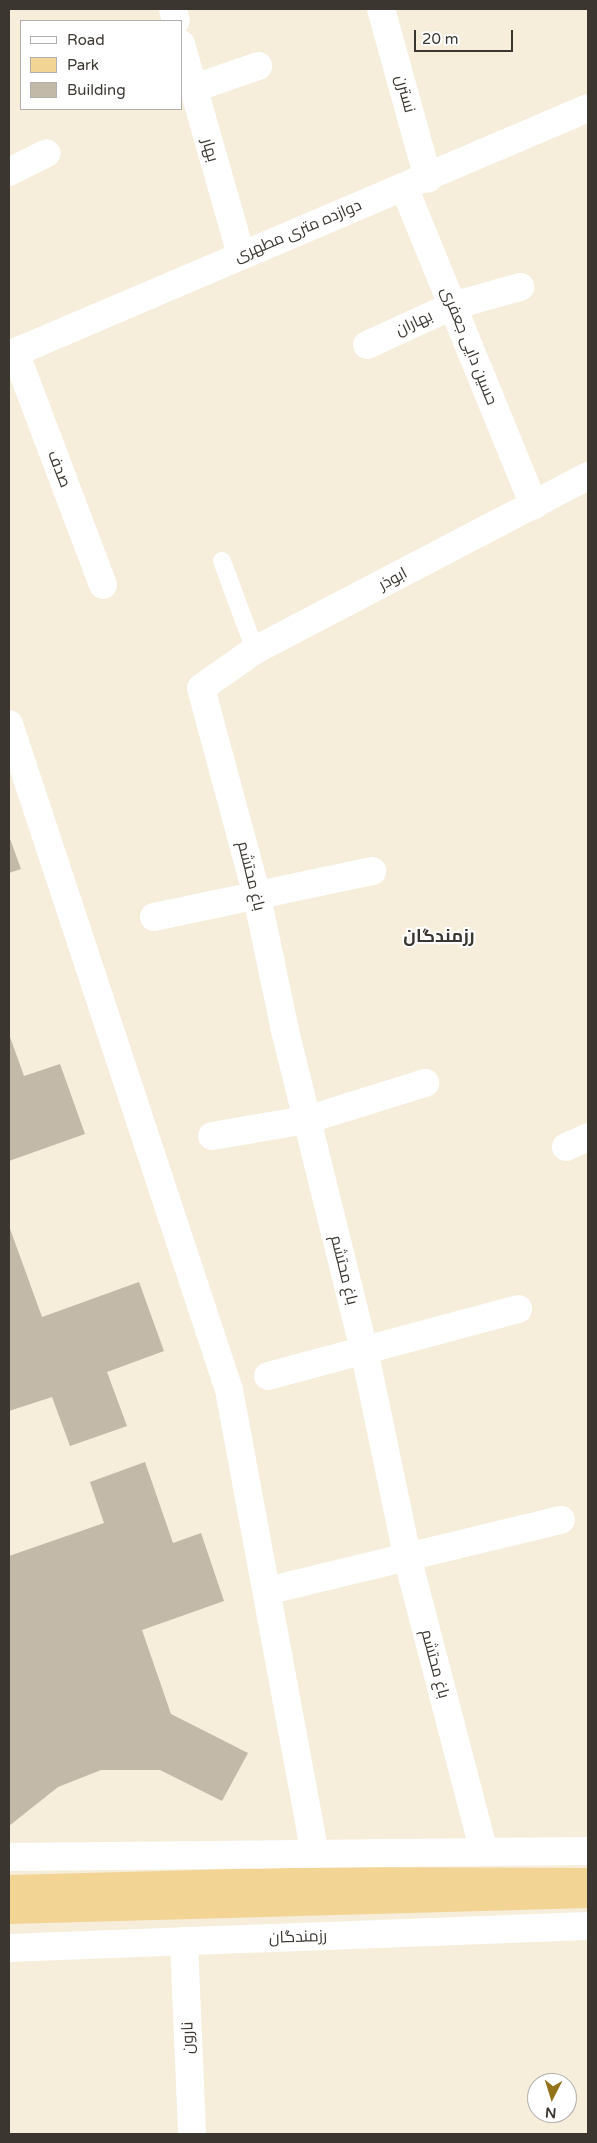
<!DOCTYPE html>
<meta charset="utf-8">
<style>
body{margin:0}
#map{position:relative;width:597px;height:2143px;overflow:hidden;background:#f6eddb;font-family:"Varela Round",Cairo,sans-serif}
div>[style]{position:absolute}
[style*='--x']{left:calc(var(--x)*1px);top:calc(var(--y)*1px);width:calc(var(--w)*1px);rotate:calc(var(--a)*1deg)}
.green>*{inset:0;background:#f2d495}
.building>*{inset:0;background:#c2b9a8}
.service>*{height:18px;margin:-9px;padding:0 9px;transform-origin:9px;border-radius:9px;background:#fff}
.minor>*{height:28px;margin:-14px;padding:0 14px;transform-origin:14px;border-radius:14px;background:#fff}
.tertiary>*{height:28px;margin:-14px;padding:0 14px;transform-origin:14px;border-radius:14px;background:#fff}
.secondary>*{height:28px;margin:-14px;padding:0 14px;transform-origin:14px;border-radius:14px;background:#fff}
span{translate:-50% -50%;white-space:nowrap;text-align:center;line-height:1.15;-webkit-text-stroke:4px #fff;paint-order:stroke}
.street-label{font-size:16px;color:#3b3730}
.neighbourhood-label{font-size:18px;color:#3b3730;font-weight:700}
.frame{position:absolute;inset:0;border:10px solid #3b3730;pointer-events:none}
.legend{position:absolute;left:20px;top:20px;width:162px;height:90px;box-sizing:border-box;background:#fff;border:1px solid #b1afac;margin:0;padding:6px 9px;list-style:none;font-size:15px;color:#3b3730}
.legend li{display:flex;align-items:center;gap:10px;height:25px}
.legend b{width:25px;border:1px solid #b1afac}
.north{position:absolute;left:527px;top:2073px;width:50px;height:50px;box-sizing:border-box;background:#fff;border:1px solid #b1afac;border-radius:50%;rotate:185deg;font-size:14px;font-weight:700;line-height:20px;text-align:center;color:#3b3730}
.north::after{content:'';display:block;margin:auto;width:18px;height:22px;background:#94721a;clip-path:polygon(50% 0,100% 100%,50% 72%,0 100%)}
.scale{position:absolute;left:414px;top:30px;width:99px;height:22px;box-sizing:border-box;border:2px solid #3b3730;border-top:0;padding-left:6px;font-size:15px;line-height:18px;white-space:nowrap;color:#3b3730;-webkit-text-stroke:4px #fff;paint-order:stroke}
</style>
<div id="map">
<div class="green">
<div style="clip-path:polygon(317px 1867px,588px 1868px,588px 1908px,9px 1924px,9px 1875px)"></div>
</div>
<div class="building">
<div style="clip-path:polygon(9px 836px,21px 869px,9px 873px)"></div>
<div style="clip-path:polygon(9px 1034px,24px 1076px,60px 1064px,85px 1134px,9px 1161px)"></div>
<div style="clip-path:polygon(9px 1226px,42px 1317px,139px 1282px,164px 1351px,107px 1372px,127px 1426px,70px 1446px,52px 1397px,9px 1411px)"></div>
<div style="clip-path:polygon(145px 1462px,173px 1543px,201px 1533px,224px 1601px,142px 1630px,171px 1714px,248px 1753px,222px 1801px,160px 1770px,101px 1770px,58px 1787px,9px 1826px,9px 1556px,104px 1523px,90px 1482px)"></div>
</div>
<div class="service">
<div style="--x:222;--y:561;--w:95;--a:69.7"></div>
</div>
<div class="minor">
<div style="--x:173;--y:9;--w:12;--a:76"></div>
<div style="--x:381;--y:9;--w:176;--a:74.5"></div>
<div style="--x:181;--y:44;--w:219;--a:74.1"></div>
<div style="--x:192;--y:89;--w:70;--a:-19.2"></div>
<div style="--x:9;--y:172;--w:42;--a:-26.6"></div>
<div style="--x:404;--y:187;--w:344;--a:67.8"></div>
<div style="--x:367;--y:345;--w:94;--a:-24.6"></div>
<div style="--x:452;--y:306;--w:71;--a:-15.6"></div>
<div style="--x:15;--y:352;--w:249;--a:69.3"></div>
<div style="--x:9;--y:724;--w:701;--a:71.72"></div>
<div style="--x:229;--y:1390;--w:471;--a:79.5"></div>
<div style="--x:154;--y:917;--w:223;--a:-11.9"></div>
<div style="--x:212;--y:1136;--w:95;--a:-9.7"></div>
<div style="--x:306;--y:1120;--w:125;--a:-17.3"></div>
<div style="--x:566;--y:1147;--w:24;--a:-24"></div>
<div style="--x:268;--y:1376;--w:259;--a:-15"></div>
<div style="--x:279;--y:1588;--w:290;--a:-13.6"></div>
<div style="--x:484;--y:1852;--w:302;--a:-104.6"></div>
<div style="--x:408;--y:1560;--w:215;--a:-101.8"></div>
<div style="--x:364;--y:1350;--w:330;--a:-103.9"></div>
<div style="--x:285;--y:1030;--w:141;--a:-101.9"></div>
<div style="--x:256;--y:892;--w:211;--a:-105.1"></div>
<div style="--x:201;--y:688;--w:66;--a:-35.1"></div>
<div style="--x:255;--y:650;--w:376;--a:-27.6"></div>
<div style="--x:184;--y:1941;--w:193;--a:87.6"></div>
</div>
<div class="tertiary">
<div style="--x:9;--y:355;--w:629;--a:-23.1"></div>
</div>
<div class="secondary">
<div style="--x:9;--y:1857;--w:579;--a:-0.59"></div>
<div style="--x:9;--y:1948;--w:579;--a:-2.18"></div>
</div>
<div class="street-label">
<span style="left:405px;top:94px;rotate:75deg">نسترن</span>
<span style="left:210px;top:150px;rotate:74deg">بهار</span>
<span style="left:298px;top:231px;rotate:-23deg">دوازده متری مطهری</span>
<span style="left:414px;top:323px;rotate:-25deg">بهاران</span>
<span style="left:469px;top:346px;rotate:68deg">حسین دایی جعفری</span>
<span style="left:59px;top:469px;rotate:69deg">صدف</span>
<span style="left:393px;top:579px;rotate:-28deg">ابوذر</span>
<span style="left:251px;top:876px;rotate:76deg">باغ محتشم</span>
<span style="left:344px;top:1270px;rotate:76deg">باغ محتشم</span>
<span style="left:435px;top:1664px;rotate:75deg">باغ محتشم</span>
<span style="left:298px;top:1937px;rotate:-2deg">رزمندگان</span>
<span style="left:188px;top:2038px;rotate:-92deg">نارون</span>
</div>
<div class="neighbourhood-label">
<span style="left:439px;top:936px">رزمندگان</span>
</div>
<div class="frame"></div>
<ul class="legend">
<li><b style="height:6px;background:#fff"></b>Road</li>
<li><b style="height:14px;background:#f2d495"></b>Park</li>
<li><b style="height:14px;background:#c2b9a8"></b>Building</li>
</ul>
<div class="north">N</div>
<div class="scale">20 m</div>
</div>
